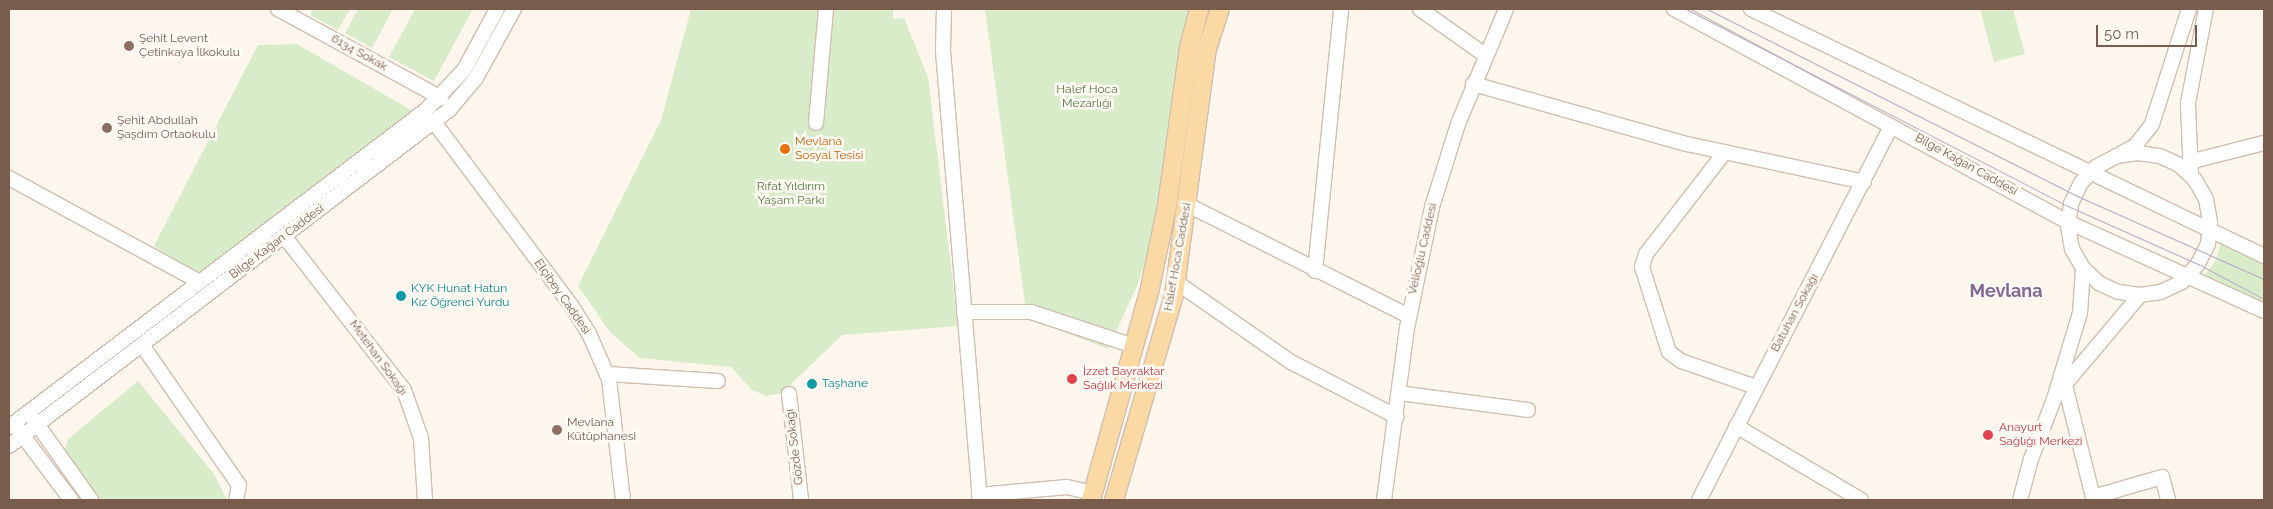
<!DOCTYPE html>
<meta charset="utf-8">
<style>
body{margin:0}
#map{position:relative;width:2273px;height:509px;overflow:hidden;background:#fdf6ec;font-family:Raleway,sans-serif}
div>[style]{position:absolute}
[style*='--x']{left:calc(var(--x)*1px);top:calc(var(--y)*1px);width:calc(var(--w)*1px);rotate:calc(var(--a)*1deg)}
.green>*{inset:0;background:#d8ecc9}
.roads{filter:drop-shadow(1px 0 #d1beb0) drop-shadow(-1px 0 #d1beb0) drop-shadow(0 1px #d1beb0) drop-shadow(0 -1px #d1beb0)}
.minor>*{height:14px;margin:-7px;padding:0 7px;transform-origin:7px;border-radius:7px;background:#fff}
.major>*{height:18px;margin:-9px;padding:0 9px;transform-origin:9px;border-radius:9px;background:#fbd9a5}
.tram>*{height:1px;margin:-0.5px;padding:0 0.5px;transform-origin:0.5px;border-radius:0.5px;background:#b9a8c9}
.dots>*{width:14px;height:14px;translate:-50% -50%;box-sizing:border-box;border:2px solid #fffaf3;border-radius:50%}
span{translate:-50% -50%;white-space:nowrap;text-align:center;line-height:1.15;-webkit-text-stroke:5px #fffaf3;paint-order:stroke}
.education-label{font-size:12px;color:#785e54}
.left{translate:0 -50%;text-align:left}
.street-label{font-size:12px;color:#7a5c4d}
.park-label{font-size:12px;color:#537a41}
.food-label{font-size:12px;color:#c56008}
.culture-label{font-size:12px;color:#0d838f}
.health-label{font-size:12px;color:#be3a42}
.district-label{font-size:18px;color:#846695;font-weight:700}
.frame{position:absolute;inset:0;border:10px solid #7a5c4d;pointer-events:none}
.scale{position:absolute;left:2096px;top:25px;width:101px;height:22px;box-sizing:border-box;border:2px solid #7a5c4d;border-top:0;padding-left:6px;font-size:15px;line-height:18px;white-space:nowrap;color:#7a5c4d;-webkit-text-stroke:4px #fffaf3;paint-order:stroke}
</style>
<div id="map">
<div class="green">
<div style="clip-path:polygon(314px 9px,350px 9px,338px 30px,310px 15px)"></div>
<div style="clip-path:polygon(358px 9px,393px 9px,372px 48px,345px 33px)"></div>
<div style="clip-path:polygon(415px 9px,473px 9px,434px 81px,389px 57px)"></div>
<div style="clip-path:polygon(691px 9px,893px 9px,893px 19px,904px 18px,928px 77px,958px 326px,842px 335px,782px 393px,767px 396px,752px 390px,731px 367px,640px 358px,610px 332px,578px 286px,661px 120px)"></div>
<div style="clip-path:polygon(985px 9px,1193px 9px,1147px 256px,1138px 284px,1108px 349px,1027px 318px)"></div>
<div style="clip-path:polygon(1980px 9px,2013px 9px,2025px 54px,1994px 62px)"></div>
<div style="clip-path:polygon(297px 44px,416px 113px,198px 277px,154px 246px,258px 45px)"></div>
<div style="clip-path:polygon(2221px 242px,2264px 265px,2264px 302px,2205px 275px,2216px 260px)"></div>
<div style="clip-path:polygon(138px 381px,214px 474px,227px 500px,96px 500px,63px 456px,68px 439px)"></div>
</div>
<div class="roads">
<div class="minor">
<div style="--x:278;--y:9;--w:186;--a:28.6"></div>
<div style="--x:944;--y:9;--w:42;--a:91.4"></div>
<div style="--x:943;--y:51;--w:451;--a:85.3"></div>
<div style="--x:1420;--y:9;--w:80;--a:35.3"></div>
<div style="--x:1674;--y:9;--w:448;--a:28.4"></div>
<div style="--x:2068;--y:222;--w:215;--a:24.4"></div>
<div style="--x:1751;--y:9;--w:569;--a:25.71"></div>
<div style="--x:1473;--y:84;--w:222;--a:15.7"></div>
<div style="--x:1687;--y:144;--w:181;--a:12.1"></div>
<div style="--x:434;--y:122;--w:229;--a:53.2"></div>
<div style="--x:571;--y:305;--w:36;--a:58"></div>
<div style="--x:590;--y:336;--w:47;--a:66.2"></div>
<div style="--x:609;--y:379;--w:122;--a:83.4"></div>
<div style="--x:816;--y:123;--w:114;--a:-85"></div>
<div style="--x:1725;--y:152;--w:129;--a:127.8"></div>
<div style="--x:1646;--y:254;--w:14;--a:107"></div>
<div style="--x:1642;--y:267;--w:89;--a:72.4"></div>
<div style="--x:1669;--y:352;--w:15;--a:37"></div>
<div style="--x:1681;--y:361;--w:79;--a:19.1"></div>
<div style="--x:2122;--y:153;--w:15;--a:-28"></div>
<div style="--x:2135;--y:146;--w:28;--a:-52"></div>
<div style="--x:2152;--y:124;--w:121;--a:-72.2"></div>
<div style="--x:2189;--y:162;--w:77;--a:-14.2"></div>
<div style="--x:2191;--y:176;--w:73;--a:-92.4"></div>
<div style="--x:2188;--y:103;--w:96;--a:-79.2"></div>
<div style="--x:9;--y:178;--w:217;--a:28.6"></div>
<div style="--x:1188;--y:205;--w:247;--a:26.7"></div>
<div style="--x:284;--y:236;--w:195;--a:52.1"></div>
<div style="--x:404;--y:390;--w:51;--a:70.5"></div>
<div style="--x:421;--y:438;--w:62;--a:86.3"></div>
<div style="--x:1315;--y:271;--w:263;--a:-84.3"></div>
<div style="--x:1176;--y:282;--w:140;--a:34.8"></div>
<div style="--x:1291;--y:362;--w:119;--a:27.4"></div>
<div style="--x:964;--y:312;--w:67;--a:0"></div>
<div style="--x:1031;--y:312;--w:108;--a:18.3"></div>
<div style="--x:142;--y:345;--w:170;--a:55.3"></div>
<div style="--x:239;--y:485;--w:15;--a:101"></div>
<div style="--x:607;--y:374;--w:111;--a:3.6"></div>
<div style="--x:2065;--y:385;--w:115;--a:76"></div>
<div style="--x:2093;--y:497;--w:72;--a:-16.2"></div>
<div style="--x:2162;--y:477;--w:24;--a:75"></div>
<div style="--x:2060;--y:390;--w:124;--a:-49.9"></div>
<div style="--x:1399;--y:393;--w:130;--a:7.5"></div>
<div style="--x:789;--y:394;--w:107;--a:83.5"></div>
<div style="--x:32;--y:417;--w:102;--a:54.6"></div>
<div style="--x:1736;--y:426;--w:145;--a:30.6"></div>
<div style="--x:9;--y:427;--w:524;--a:-37.24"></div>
<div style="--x:426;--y:110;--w:55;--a:-46.5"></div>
<div style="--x:464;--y:70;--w:69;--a:-61.6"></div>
<div style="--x:17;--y:428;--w:90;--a:53.1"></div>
<div style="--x:9;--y:446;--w:554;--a:-37.37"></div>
<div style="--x:449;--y:110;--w:42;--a:-49.8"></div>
<div style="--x:476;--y:78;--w:79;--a:-61.2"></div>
<div style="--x:979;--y:495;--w:88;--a:-5.2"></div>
<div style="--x:1067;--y:487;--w:27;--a:13"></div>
<div style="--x:1384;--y:500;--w:174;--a:-82.4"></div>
<div style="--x:1407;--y:328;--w:124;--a:-78.3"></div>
<div style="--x:1432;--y:207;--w:87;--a:-72.6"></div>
<div style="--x:1458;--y:124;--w:125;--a:-67.3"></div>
<div style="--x:1699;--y:500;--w:420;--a:-62.8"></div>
<div style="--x:2020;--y:500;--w:42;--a:-75"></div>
<div style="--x:2031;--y:459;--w:64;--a:-69"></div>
<div style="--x:2054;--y:399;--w:90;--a:-73.2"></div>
<div style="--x:2080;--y:313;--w:45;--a:-86.2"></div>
<div style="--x:2083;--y:268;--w:22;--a:-120"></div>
<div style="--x:2072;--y:249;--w:23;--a:-100"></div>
<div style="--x:2068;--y:226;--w:22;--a:-82"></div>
<div style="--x:2071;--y:204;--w:23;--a:-65"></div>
<div style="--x:2081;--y:183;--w:22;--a:-47"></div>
<div style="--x:2096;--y:167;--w:24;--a:-28"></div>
<div style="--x:2117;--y:156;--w:21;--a:-8"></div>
<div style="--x:2138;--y:153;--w:22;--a:8"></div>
<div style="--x:2160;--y:156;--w:21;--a:25"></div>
<div style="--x:2179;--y:165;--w:22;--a:43"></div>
<div style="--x:2195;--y:180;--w:22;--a:60"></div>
<div style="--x:2206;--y:199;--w:23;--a:80"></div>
<div style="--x:2210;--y:222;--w:22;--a:95"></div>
<div style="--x:2208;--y:244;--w:22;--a:117"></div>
<div style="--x:2198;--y:264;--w:24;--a:132"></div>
<div style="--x:2182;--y:282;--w:23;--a:155"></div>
<div style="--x:2161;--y:292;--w:21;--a:172"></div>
<div style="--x:2140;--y:295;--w:22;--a:-172"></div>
<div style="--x:2118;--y:292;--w:21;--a:-155"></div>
<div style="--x:2099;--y:283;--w:22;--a:-137"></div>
</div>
<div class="major">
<div style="--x:1091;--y:500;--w:220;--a:-74.4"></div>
<div style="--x:1150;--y:288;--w:84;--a:-78.3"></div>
<div style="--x:1167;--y:206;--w:161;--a:-82.1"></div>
<div style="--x:1189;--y:47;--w:39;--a:-75"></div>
<div style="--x:1114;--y:500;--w:214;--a:-73.7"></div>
<div style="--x:1174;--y:295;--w:248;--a:-82.4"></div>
<div style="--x:1207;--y:49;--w:42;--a:-72"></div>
</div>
</div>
<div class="tram">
<div style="--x:1686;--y:9;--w:432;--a:27.3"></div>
<div style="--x:2070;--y:207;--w:140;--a:24"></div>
<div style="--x:2198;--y:264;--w:75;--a:27.9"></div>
<div style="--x:1707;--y:9;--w:412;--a:26.8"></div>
<div style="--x:2075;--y:195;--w:207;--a:24"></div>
</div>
<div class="dots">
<div style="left:129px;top:46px;background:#8d6e63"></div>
<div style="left:107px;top:128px;background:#8d6e63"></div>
<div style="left:785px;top:149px;background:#e8710a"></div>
<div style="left:401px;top:296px;background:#0f9aa8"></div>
<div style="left:1072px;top:379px;background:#e0444e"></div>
<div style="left:812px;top:384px;background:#0f9aa8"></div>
<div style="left:557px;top:430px;background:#8d6e63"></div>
<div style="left:1988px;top:435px;background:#e0444e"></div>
</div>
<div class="education-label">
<span class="left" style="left:139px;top:46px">Şehit Levent<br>Çetinkaya İlkokulu</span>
<span class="left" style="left:117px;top:128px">Şehit Abdullah<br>Şaşdım Ortaokulu</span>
<span class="left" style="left:567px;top:430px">Mevlana<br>Kütüphanesi</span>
</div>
<div class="street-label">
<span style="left:359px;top:53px;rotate:29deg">6134 Sokak</span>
<span style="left:1966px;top:165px;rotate:29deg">Bilge Kağan Caddesi</span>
<span style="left:277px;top:242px;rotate:-37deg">Bilge Kağan Caddesi</span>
<span style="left:1423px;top:249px;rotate:-77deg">Velioğlu Caddesi</span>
<span style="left:1178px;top:257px;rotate:-80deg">Halef Hoca Caddesi</span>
<span style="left:562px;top:297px;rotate:55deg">Elçibey Caddesi</span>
<span style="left:1795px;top:313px;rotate:-62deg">Batuhan Sokağı</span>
<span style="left:378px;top:358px;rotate:54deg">Metehan Sokağı</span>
<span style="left:795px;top:447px;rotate:-97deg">Gözde Sokağı</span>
</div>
<div class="park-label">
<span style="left:1087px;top:97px">Halef Hoca<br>Mezarlığı</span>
<span style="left:791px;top:194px">Rıfat Yıldırım<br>Yaşam Parkı</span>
</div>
<div class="food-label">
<span class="left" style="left:795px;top:149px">Mevlana<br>Sosyal Tesisi</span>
</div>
<div class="culture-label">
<span class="left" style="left:411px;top:296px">KYK Hunat Hatun<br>Kız Öğrenci Yurdu</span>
<span class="left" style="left:822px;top:384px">Taşhane</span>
</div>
<div class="health-label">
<span class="left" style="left:1083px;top:379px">İzzet Bayraktar<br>Sağlık Merkezi</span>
<span class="left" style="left:1999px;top:435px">Anayurt<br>Sağlığı Merkezi</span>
</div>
<div class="district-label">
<span style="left:2006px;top:291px">Mevlana</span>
</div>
<div class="frame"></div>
<div class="scale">50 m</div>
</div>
